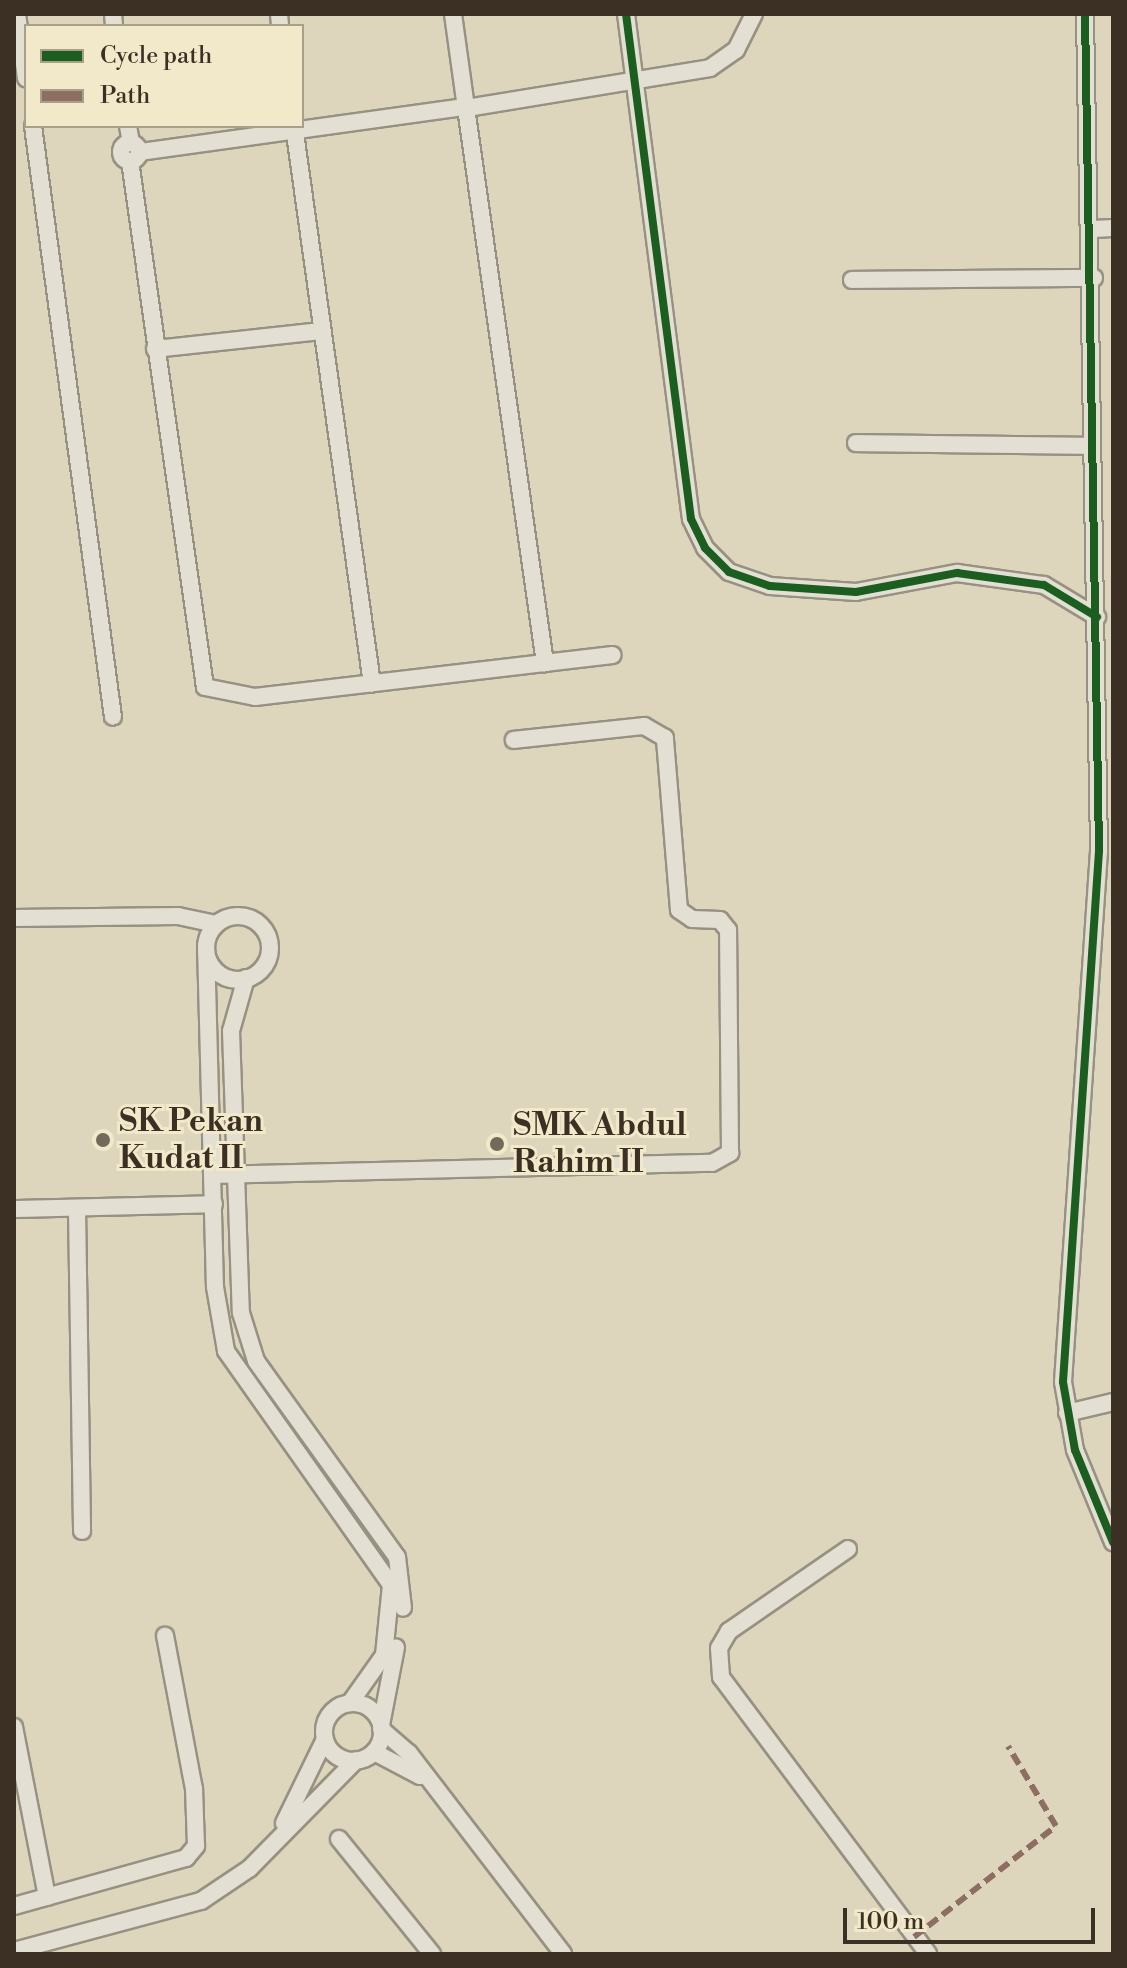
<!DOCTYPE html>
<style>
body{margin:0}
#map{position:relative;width:1127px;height:1968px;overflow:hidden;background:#ddd5bc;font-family:"Libre Bodoni",serif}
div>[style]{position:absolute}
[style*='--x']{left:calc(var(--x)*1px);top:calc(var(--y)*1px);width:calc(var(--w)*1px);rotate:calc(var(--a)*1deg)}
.roads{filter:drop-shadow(2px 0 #979182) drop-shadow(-2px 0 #979182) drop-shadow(0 2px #979182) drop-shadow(0 -2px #979182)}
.minor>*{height:16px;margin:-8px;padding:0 8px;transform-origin:8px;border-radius:8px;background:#e3e0d3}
.minor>.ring{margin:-8px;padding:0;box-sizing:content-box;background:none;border:16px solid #e3e0d3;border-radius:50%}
.quiet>*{height:6px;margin-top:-3px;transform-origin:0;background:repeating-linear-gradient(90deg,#8d6e63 0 12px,transparent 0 18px)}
.cycleway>*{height:8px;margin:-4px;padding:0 4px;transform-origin:4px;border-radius:4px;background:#1b5e20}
.dots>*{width:22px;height:22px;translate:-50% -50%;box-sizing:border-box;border:4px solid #f1e9ca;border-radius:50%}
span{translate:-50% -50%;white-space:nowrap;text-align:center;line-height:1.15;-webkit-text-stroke:6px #f1e9ca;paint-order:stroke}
.poi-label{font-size:32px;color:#3c3025;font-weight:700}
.left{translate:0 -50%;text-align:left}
.frame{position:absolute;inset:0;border:16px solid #3c3025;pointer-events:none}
.legend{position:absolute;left:24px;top:24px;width:280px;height:104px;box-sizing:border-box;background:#f1e9ca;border:2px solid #a99f88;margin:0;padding:10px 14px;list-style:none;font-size:24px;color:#3c3025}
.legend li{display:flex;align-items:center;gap:16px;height:40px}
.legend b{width:40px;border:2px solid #a99f88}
.scale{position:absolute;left:843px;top:1908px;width:252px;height:36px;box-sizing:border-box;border:4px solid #3c3025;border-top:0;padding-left:10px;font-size:24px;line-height:28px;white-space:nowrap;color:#3c3025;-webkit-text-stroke:6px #f1e9ca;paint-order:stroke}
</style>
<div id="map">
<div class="roads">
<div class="minor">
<div style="--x:17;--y:14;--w:65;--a:82"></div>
<div style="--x:113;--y:14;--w:12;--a:85"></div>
<div style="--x:279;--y:14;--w:12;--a:85"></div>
<div style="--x:453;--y:14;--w:87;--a:82.1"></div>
<div style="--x:626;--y:14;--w:509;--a:82.67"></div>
<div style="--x:691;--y:519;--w:32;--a:64"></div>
<div style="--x:705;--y:548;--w:34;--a:45"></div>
<div style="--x:729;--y:572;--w:43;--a:18.9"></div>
<div style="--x:770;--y:586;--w:86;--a:4"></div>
<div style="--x:856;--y:592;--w:103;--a:-10.7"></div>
<div style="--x:957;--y:573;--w:88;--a:7.9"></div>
<div style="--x:1044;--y:585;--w:62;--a:31.1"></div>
<div style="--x:1085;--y:14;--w:837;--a:89.04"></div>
<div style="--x:1099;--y:851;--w:532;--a:93.88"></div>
<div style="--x:1063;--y:1382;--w:69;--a:80"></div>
<div style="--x:1075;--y:1450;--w:100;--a:67.6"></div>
<div style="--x:473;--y:107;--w:240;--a:-9.3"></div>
<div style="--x:710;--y:68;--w:32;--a:-35"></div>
<div style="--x:736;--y:50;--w:40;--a:-63.4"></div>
<div style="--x:467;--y:115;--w:554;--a:81.9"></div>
<div style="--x:33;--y:126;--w:596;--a:82.29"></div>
<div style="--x:128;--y:126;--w:17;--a:80"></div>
<div style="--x:294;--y:126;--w:563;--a:82.04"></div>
<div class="ring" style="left:121px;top:143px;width:2px;height:2px"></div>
<div style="--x:140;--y:152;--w:320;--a:-7.9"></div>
<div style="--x:130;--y:161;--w:531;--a:81.89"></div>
<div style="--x:205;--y:687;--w:51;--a:11.3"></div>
<div style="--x:255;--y:697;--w:360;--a:-6.7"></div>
<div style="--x:1093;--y:229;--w:20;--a:-3"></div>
<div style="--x:852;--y:280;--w:242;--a:-0.5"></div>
<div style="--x:155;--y:349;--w:166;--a:-6.2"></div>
<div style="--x:856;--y:443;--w:236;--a:0.7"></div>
<div class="ring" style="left:206px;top:916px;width:48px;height:48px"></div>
<div style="--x:14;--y:918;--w:164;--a:-0.7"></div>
<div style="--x:178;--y:916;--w:39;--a:12"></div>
<div style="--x:206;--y:945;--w:342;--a:88.5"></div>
<div style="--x:215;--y:1287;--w:65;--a:80.2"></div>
<div style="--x:226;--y:1351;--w:286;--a:54.8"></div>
<div style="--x:391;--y:1585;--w:70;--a:95.7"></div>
<div style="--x:384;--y:1655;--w:59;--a:125.3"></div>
<div style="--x:246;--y:978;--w:55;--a:105.8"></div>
<div style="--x:231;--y:1031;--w:282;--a:88"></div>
<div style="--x:241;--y:1313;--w:50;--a:72.6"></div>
<div style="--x:256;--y:1361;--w:241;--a:54.3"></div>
<div style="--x:397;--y:1557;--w:51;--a:83.3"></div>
<div style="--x:213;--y:1175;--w:499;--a:-1.4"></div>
<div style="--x:712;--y:1163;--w:21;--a:-29"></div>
<div style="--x:730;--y:1153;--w:223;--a:-90.5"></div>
<div style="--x:728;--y:930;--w:13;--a:-129"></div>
<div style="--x:720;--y:920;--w:28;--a:-178"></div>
<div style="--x:692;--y:919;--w:16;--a:-145"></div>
<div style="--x:679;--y:910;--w:173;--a:-94.7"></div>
<div style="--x:665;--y:738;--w:24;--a:-150"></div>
<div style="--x:644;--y:726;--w:131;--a:173.9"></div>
<div style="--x:14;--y:1209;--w:200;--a:-1.4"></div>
<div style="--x:77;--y:1209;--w:322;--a:89.1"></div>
<div style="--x:1067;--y:1413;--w:47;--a:-13.4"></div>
<div style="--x:848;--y:1549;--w:145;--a:145.4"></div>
<div style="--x:729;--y:1631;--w:20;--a:120"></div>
<div style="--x:719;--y:1648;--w:29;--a:86"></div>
<div style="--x:721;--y:1677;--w:346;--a:53.2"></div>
<div class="ring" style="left:324px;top:1703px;width:42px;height:42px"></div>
<div style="--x:381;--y:1725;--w:79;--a:-79.1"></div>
<div style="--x:14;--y:1727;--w:173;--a:79"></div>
<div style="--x:381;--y:1729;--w:37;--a:41"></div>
<div style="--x:409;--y:1753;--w:253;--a:52.5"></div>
<div style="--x:374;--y:1752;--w:52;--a:27.6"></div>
<div style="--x:284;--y:1823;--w:93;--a:-64"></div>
<div style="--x:339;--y:1839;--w:148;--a:51"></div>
<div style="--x:14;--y:1906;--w:179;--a:-15.6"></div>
<div style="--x:186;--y:1858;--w:16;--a:-50"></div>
<div style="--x:196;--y:1846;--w:57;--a:-92"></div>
<div style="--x:194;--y:1789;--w:156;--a:-100.7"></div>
<div style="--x:14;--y:1951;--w:194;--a:-15"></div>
<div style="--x:201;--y:1901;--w:59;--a:-34"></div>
<div style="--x:250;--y:1868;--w:151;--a:-45.5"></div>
</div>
</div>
<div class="quiet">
<div style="--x:914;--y:1937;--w:180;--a:-38"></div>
<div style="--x:1056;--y:1826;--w:93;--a:-121"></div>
</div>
<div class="cycleway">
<div style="--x:626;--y:14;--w:509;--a:82.67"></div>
<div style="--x:691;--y:519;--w:32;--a:64"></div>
<div style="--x:705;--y:548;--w:34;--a:45"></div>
<div style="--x:729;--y:572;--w:43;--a:18.9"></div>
<div style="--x:770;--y:586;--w:86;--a:4"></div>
<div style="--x:856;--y:592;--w:103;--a:-10.7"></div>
<div style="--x:957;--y:573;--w:88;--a:7.9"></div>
<div style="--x:1044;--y:585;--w:62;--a:31.1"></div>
<div style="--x:1085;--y:14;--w:837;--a:89.04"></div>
<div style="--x:1099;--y:851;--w:532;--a:93.88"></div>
<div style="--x:1063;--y:1382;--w:69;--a:80"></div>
<div style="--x:1075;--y:1450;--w:100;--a:67.6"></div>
</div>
<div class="dots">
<div style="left:103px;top:1140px;background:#746a5a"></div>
<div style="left:497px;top:1144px;background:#746a5a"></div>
</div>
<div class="poi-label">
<span class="left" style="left:119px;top:1140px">SK Pekan<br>Kudat II</span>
<span class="left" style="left:513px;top:1144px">SMK Abdul<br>Rahim II</span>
</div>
<div class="frame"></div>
<ul class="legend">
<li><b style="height:10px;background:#1b5e20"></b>Cycle path</li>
<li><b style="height:10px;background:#8d6e63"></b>Path</li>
</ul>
<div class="scale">100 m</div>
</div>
